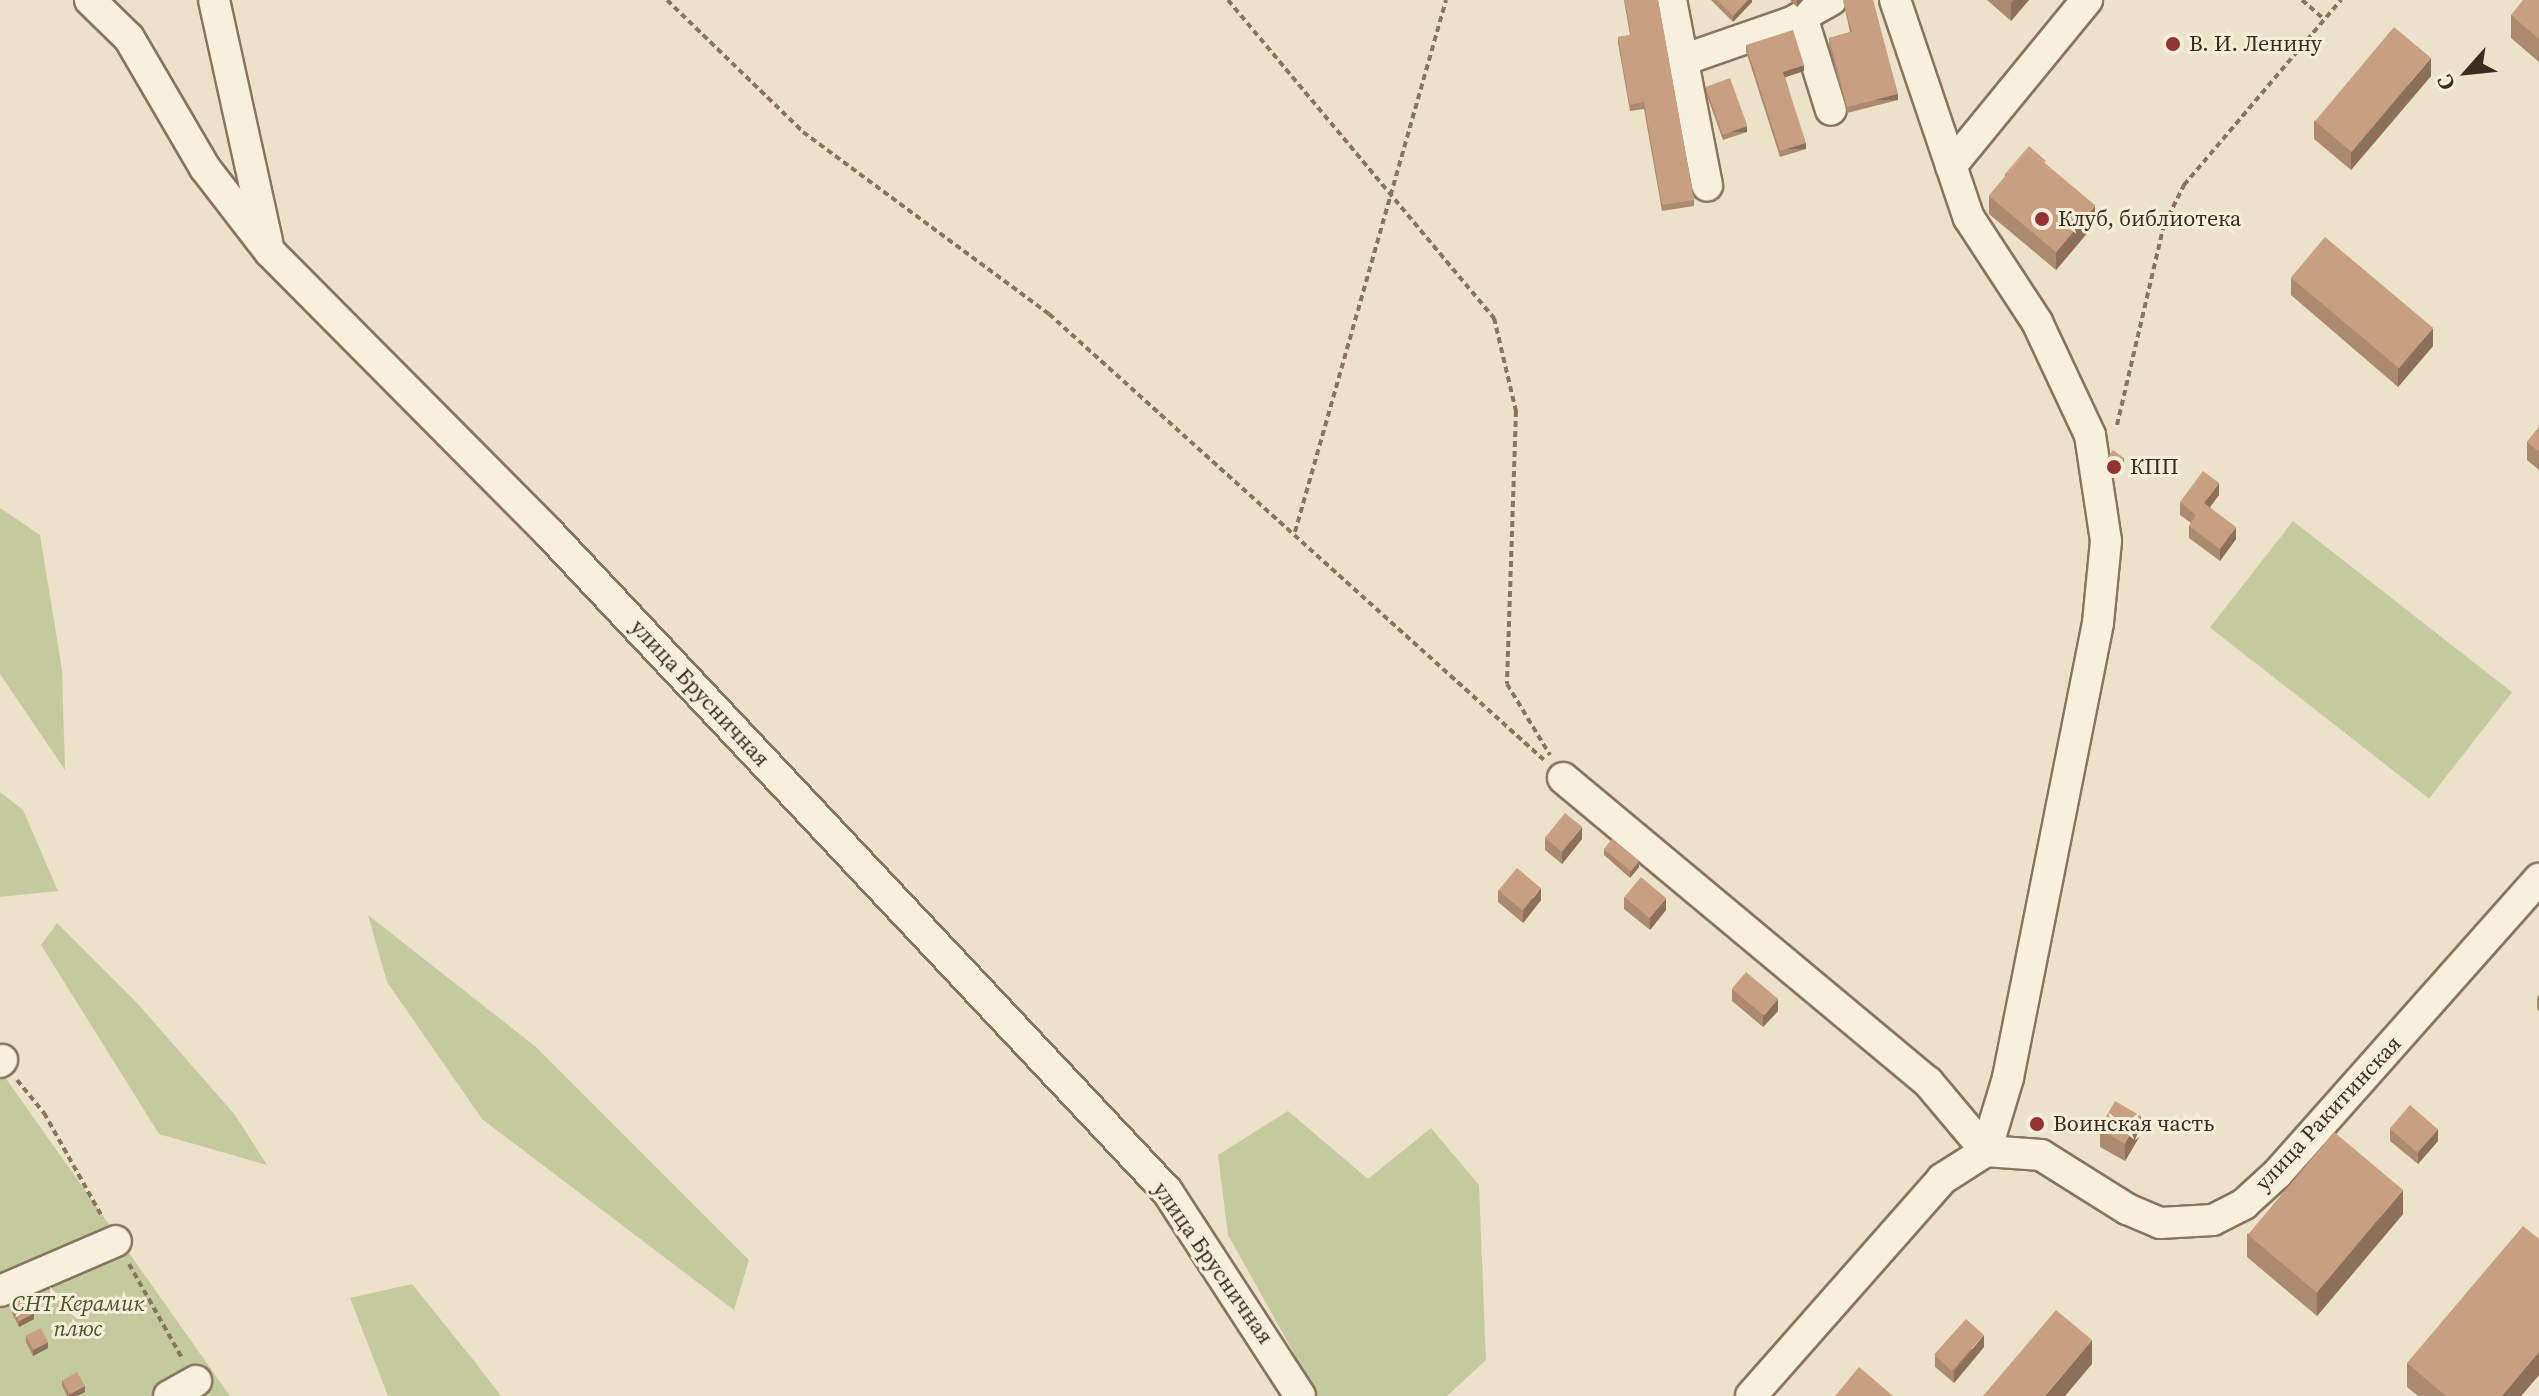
<!DOCTYPE html>
<meta charset="utf-8">
<style>
body{margin:0}
#map{position:relative;width:2539px;height:1396px;overflow:hidden;background:#ece2c9;font-family:"Source Serif 4",serif}
div>[style]{position:absolute}
[style*='--x']{left:calc(var(--x)*1px);top:calc(var(--y)*1px);width:calc(var(--w)*1px);rotate:calc(var(--a)*1deg)}
.green>*{inset:0;background:#c4ca9d;transform-origin:0 0}
.path>*{height:4px;margin-top:-2px;transform-origin:0;background:repeating-linear-gradient(90deg,#88755e 0 6px,transparent 0 10px)}
.roads{filter:drop-shadow(2px 0 #88755e) drop-shadow(-2px 0 #88755e) drop-shadow(0 2px #88755e) drop-shadow(0 -2px #88755e)}
.minor>*{height:30px;margin:-15px;padding:0 15px;transform-origin:15px;border-radius:15px;background:#f7f0dc}
.wall>*{inset:0;background:#ac8a6f}
.shaded-wall>*{inset:0;background:#8c705a;transform-origin:0 0}
.building>*{inset:0;background:#c8a081;transform-origin:0 0}
.dots>*{width:22px;height:22px;translate:-50% -50%;box-sizing:border-box;border:4px solid #f4edd8;border-radius:50%}
span{translate:-50% -50%;white-space:nowrap;text-align:center;line-height:1.15;-webkit-text-stroke:6px #f4edd8;paint-order:stroke}
.poi-label{font-size:22px;color:#392d21}
.left{translate:0 -50%;text-align:left}
.street-label{font-size:22px;color:#392d21}
.park-label{font-size:22px;color:#485429;font-style:italic}
.north{position:absolute;left:2427px;top:32px;width:80px;height:80px;-webkit-text-stroke:6px #f4edd8;paint-order:stroke;rotate:243deg;font-size:22px;font-weight:700;line-height:32px;text-align:center;color:#392d21}
.north::after{content:'';display:block;margin:auto;width:28px;height:36px;background:#392d21;clip-path:polygon(50% 0,100% 100%,50% 72%,0 100%)}
</style>
<div id="map">
<div class="green">
<div style="clip-path:polygon(0 508px,40px 535px,62px 670px,65px 770px,0 674px)"></div>
<div style="left:2293px;top:521px;width:278px;height:135px;rotate:38deg"></div>
<div style="clip-path:polygon(0 792px,23px 810px,58px 891px,0 897px)"></div>
<div style="clip-path:polygon(368px 915px,536px 1047px,749px 1260px,734px 1310px,482px 1119px,387px 982px)"></div>
<div style="clip-path:polygon(57px 923px,138px 1004px,235px 1115px,267px 1165px,159px 1134px,41px 945px)"></div>
<div style="clip-path:polygon(0 1070px,230px 1396px,0 1396px)"></div>
<div style="clip-path:polygon(1288px 1111px,1368px 1179px,1431px 1128px,1479px 1185px,1486px 1360px,1447px 1396px,1318px 1396px,1228px 1235px,1218px 1155px)"></div>
<div style="clip-path:polygon(412px 1284px,475px 1362px,501px 1396px,388px 1396px,350px 1298px)"></div>
</div>
<div class="path">
<div style="--x:667;--y:0;--w:190;--a:44.1"></div>
<div style="--x:803;--y:132;--w:306;--a:36.5"></div>
<div style="--x:1049;--y:314;--w:666;--a:42.02"></div>
<div style="--x:1228;--y:0;--w:415;--a:50.1"></div>
<div style="--x:1494;--y:318;--w:96;--a:76.7"></div>
<div style="--x:1516;--y:411;--w:273;--a:91.9"></div>
<div style="--x:1507;--y:684;--w:83;--a:58.8"></div>
<div style="--x:2302;--y:0;--w:29;--a:41"></div>
<div style="--x:2117;--y:425;--w:205;--a:-76.8"></div>
<div style="--x:2164;--y:225;--w:45;--a:-63.4"></div>
<div style="--x:2184;--y:185;--w:243;--a:-49.7"></div>
<div style="--x:1295;--y:532;--w:553;--a:-74.15"></div>
<div style="--x:17;--y:1080;--w:43;--a:50.7"></div>
<div style="--x:44;--y:1113;--w:120;--a:60.7"></div>
<div style="--x:129;--y:1264;--w:108;--a:60.6"></div>
</div>
<div class="roads">
<div class="minor">
<div style="--x:90;--y:0;--w:54;--a:44.3"></div>
<div style="--x:129;--y:38;--w:151;--a:59.7"></div>
<div style="--x:205;--y:168;--w:106;--a:52.3"></div>
<div style="--x:270;--y:252;--w:396;--a:45.2"></div>
<div style="--x:549;--y:533;--w:903;--a:46.8"></div>
<div style="--x:1167;--y:1191;--w:244;--a:57"></div>
<div style="--x:214;--y:0;--w:248;--a:77.6"></div>
<div style="--x:1671;--y:0;--w:189;--a:79"></div>
<div style="--x:1895;--y:0;--w:230;--a:71.3"></div>
<div style="--x:1969;--y:218;--w:124;--a:56.8"></div>
<div style="--x:2037;--y:322;--w:125;--a:64.9"></div>
<div style="--x:2090;--y:435;--w:107;--a:81.4"></div>
<div style="--x:2106;--y:541;--w:82;--a:95.6"></div>
<div style="--x:2098;--y:623;--w:464;--a:101.2"></div>
<div style="--x:2008;--y:1078;--w:76;--a:106.8"></div>
<div style="--x:1802;--y:17;--w:97;--a:72.7"></div>
<div style="--x:1683;--y:60;--w:115;--a:-19.2"></div>
<div style="--x:1792;--y:22;--w:45;--a:-29.4"></div>
<div style="--x:1951;--y:166;--w:215;--a:-50.7"></div>
<div style="--x:1563;--y:778;--w:475;--a:39.8"></div>
<div style="--x:1928;--y:1082;--w:90;--a:50"></div>
<div style="--x:0;--y:1062;--w:3;--a:-45"></div>
<div style="--x:0;--y:1291;--w:126;--a:-23.3"></div>
<div style="--x:169;--y:1396;--w:31;--a:-29"></div>
<div style="--x:1751;--y:1396;--w:289;--a:-48.6"></div>
<div style="--x:1942;--y:1179;--w:52;--a:-32.5"></div>
<div style="--x:1986;--y:1151;--w:55;--a:4.2"></div>
<div style="--x:2041;--y:1155;--w:102;--a:32.1"></div>
<div style="--x:2127;--y:1209;--w:36;--a:23"></div>
<div style="--x:2160;--y:1223;--w:53;--a:-3.2"></div>
<div style="--x:2213;--y:1220;--w:35;--a:-27"></div>
<div style="--x:2244;--y:1204;--w:45;--a:-42.3"></div>
<div style="--x:2277;--y:1174;--w:395;--a:-48.4"></div>
</div>
</div>
<div class="wall">
<div style="clip-path:polygon(1624px 0,1658px 0,1694px 200px,1694px 206px,1662px 211px,1644px 109px,1630px 111px,1618px 43px,1618px 37px,1630px 35px)"></div>
<div style="clip-path:polygon(1711px 0,1752px 0,1752px 2px,1733px 22px)"></div>
<div style="clip-path:polygon(1790px 0,1803px 0,1797px 7px)"></div>
<div style="clip-path:polygon(1843px 0,1873px 0,1898px 100px,1847px 113px,1829px 44px,1829px 38px,1850px 32px)"></div>
<div style="clip-path:polygon(1987px 0,2029px 0,2011px 21px)"></div>
<div style="clip-path:polygon(2539px 0,2539px 62px,2511px 38px,2511px 15px)"></div>
<div style="clip-path:polygon(1746px 45px,1804px 71px,1785px 77px,1806px 149px,1780px 157px,1746px 51px)"></div>
<div style="clip-path:polygon(2431px 76px,2351px 170px,2314px 139px,2314px 121px)"></div>
<div style="clip-path:polygon(1706px 87px,1747px 132px,1723px 140px,1706px 93px)"></div>
<div style="clip-path:polygon(2046px 164px,2095px 224px,2056px 270px,1989px 214px,1989px 196px,2005px 177px,2005px 174px)"></div>
<div style="clip-path:polygon(2291px 278px,2433px 346px,2398px 387px,2291px 295px)"></div>
<div style="clip-path:polygon(2539px 427px,2539px 470px,2527px 460px,2527px 442px)"></div>
<div style="clip-path:polygon(2104px 463px,2124px 464px,2115px 477px,2104px 469px)"></div>
<div style="clip-path:polygon(2219px 495px,2210px 507px,2236px 539px,2220px 561px,2189px 538px,2189px 526px,2191px 523px,2180px 515px,2180px 502px)"></div>
<div style="clip-path:polygon(1545px 838px,1582px 839px,1562px 864px,1545px 850px)"></div>
<div style="clip-path:polygon(1604px 849px,1639px 867px,1630px 878px,1604px 855px)"></div>
<div style="clip-path:polygon(1498px 890px,1541px 900px,1523px 923px,1498px 902px)"></div>
<div style="clip-path:polygon(1624px 897px,1666px 910px,1650px 930px,1624px 909px)"></div>
<div style="clip-path:polygon(1732px 989px,1778px 1011px,1763px 1027px,1732px 1001px)"></div>
<div style="clip-path:polygon(2539px 995px,2539px 1011px,2537px 1009px,2537px 997px)"></div>
<div style="clip-path:polygon(2100px 1129px,2141px 1134px,2125px 1161px,2100px 1147px)"></div>
<div style="clip-path:polygon(2390px 1129px,2438px 1141px,2418px 1164px,2390px 1141px)"></div>
<div style="clip-path:polygon(2403px 1214px,2317px 1316px,2247px 1257px,2247px 1234px)"></div>
<div style="clip-path:polygon(2539px 1239px,2539px 1375px,2521px 1396px,2418px 1396px,2407px 1387px,2407px 1363px)"></div>
<div style="clip-path:polygon(12px 1307px,34px 1319px,19px 1327px,12px 1313px)"></div>
<div style="clip-path:polygon(26px 1336px,48px 1348px,33px 1356px,26px 1342px)"></div>
<div style="clip-path:polygon(1984px 1347px,1954px 1383px,1935px 1367px,1935px 1355px)"></div>
<div style="clip-path:polygon(62px 1380px,85px 1392px,77px 1396px,67px 1396px,62px 1386px)"></div>
</div>
<div class="shaded-wall">
<div style="clip-path:polygon(1748px 0,1752px 0,1752px 2px,1733px 22px,1733px 16px)"></div>
<div style="clip-path:polygon(1798px 0,1803px 0,1797px 7px,1797px 1px)"></div>
<div style="clip-path:polygon(2014px 0,2029px 0,2011px 21px,2011px 3px)"></div>
<div style="clip-path:polygon(2431px 58px,2431px 76px,2351px 170px,2351px 152px)"></div>
<div style="clip-path:polygon(1804px 65px,1804px 71px,1783px 78px,1783px 72px)"></div>
<div style="left:1898px;top:94px;width:6px;height:53px;rotate:90deg"></div>
<div style="left:1747px;top:126px;width:6px;height:25px;rotate:90deg"></div>
<div style="left:1806px;top:143px;width:6px;height:27px;rotate:90deg"></div>
<div style="clip-path:polygon(2095px 206px,2095px 224px,2056px 270px,2056px 252px)"></div>
<div style="clip-path:polygon(2433px 328px,2433px 346px,2398px 387px,2398px 369px)"></div>
<div style="clip-path:polygon(2124px 458px,2124px 464px,2115px 477px,2115px 471px)"></div>
<div style="clip-path:polygon(2219px 483px,2219px 495px,2204px 515px,2204px 503px)"></div>
<div style="clip-path:polygon(2236px 527px,2236px 539px,2220px 561px,2220px 549px)"></div>
<div style="clip-path:polygon(1582px 827px,1582px 839px,1562px 864px,1562px 852px)"></div>
<div style="clip-path:polygon(1639px 861px,1639px 867px,1630px 878px,1630px 872px)"></div>
<div style="clip-path:polygon(1541px 888px,1541px 900px,1523px 923px,1523px 911px)"></div>
<div style="clip-path:polygon(1666px 898px,1666px 910px,1650px 930px,1650px 918px)"></div>
<div style="clip-path:polygon(1778px 999px,1778px 1011px,1763px 1027px,1763px 1015px)"></div>
<div style="clip-path:polygon(2141px 1116px,2141px 1134px,2125px 1161px,2125px 1143px)"></div>
<div style="clip-path:polygon(2438px 1129px,2438px 1141px,2418px 1164px,2418px 1152px)"></div>
<div style="clip-path:polygon(2403px 1190px,2403px 1214px,2317px 1316px,2317px 1292px)"></div>
<div style="clip-path:polygon(34px 1313px,34px 1319px,19px 1327px,19px 1321px)"></div>
<div style="clip-path:polygon(1984px 1335px,1984px 1347px,1954px 1383px,1954px 1371px)"></div>
<div style="clip-path:polygon(2092px 1340px,2092px 1364px,2065px 1396px,2045px 1396px)"></div>
<div style="clip-path:polygon(48px 1342px,48px 1348px,33px 1356px,33px 1350px)"></div>
<div style="clip-path:polygon(2539px 1352px,2539px 1375px,2521px 1396px,2502px 1396px)"></div>
<div style="clip-path:polygon(85px 1386px,85px 1392px,77px 1396px,69px 1396px,69px 1394px)"></div>
</div>
<div class="building">
<div style="clip-path:polygon(1625px 0,1658px 0,1694px 200px,1662px 205px,1644px 102px,1630px 105px,1618px 37px,1631px 35px)"></div>
<div style="clip-path:polygon(1717px 0,1748px 0,1733px 16px)"></div>
<div style="clip-path:polygon(1843px 0,1873px 0,1898px 94px,1847px 107px,1829px 38px,1852px 32px)"></div>
<div style="clip-path:polygon(2523px 0,2539px 0,2539px 39px,2511px 15px)"></div>
<div style="left:2394px;top:27px;width:48px;height:123px;rotate:40deg"></div>
<div style="clip-path:polygon(1793px 30px,1804px 65px,1783px 72px,1806px 143px,1780px 151px,1746px 45px)"></div>
<div style="left:1730px;top:78px;width:51px;height:26px;rotate:70deg"></div>
<div style="clip-path:polygon(2029px 146px,2046px 161px,2044px 163px,2028px 149px,2006px 175px,2005px 174px)"></div>
<div style="left:2028px;top:149px;width:88px;height:61px;rotate:40deg"></div>
<div style="left:2325px;top:237px;width:141px;height:53px;rotate:40deg"></div>
<div style="clip-path:polygon(2539px 427px,2539px 452px,2527px 442px)"></div>
<div style="left:2113px;top:450px;width:14px;height:16px;rotate:36deg"></div>
<div style="clip-path:polygon(2203px 471px,2219px 483px,2204px 503px,2236px 527px,2220px 549px,2189px 526px,2196px 515px,2180px 502px)"></div>
<div style="left:1565px;top:813px;width:22px;height:32px;rotate:39deg"></div>
<div style="left:1612px;top:839px;width:35px;height:13px;rotate:39deg"></div>
<div style="left:1517px;top:868px;width:31px;height:29px;rotate:40deg"></div>
<div style="left:1641px;top:877px;width:33px;height:26px;rotate:40deg"></div>
<div style="left:1746px;top:972px;width:42px;height:22px;rotate:40deg"></div>
<div style="left:2115px;top:1101px;width:30px;height:32px;rotate:30deg"></div>
<div style="left:2410px;top:1105px;width:37px;height:31px;rotate:41deg"></div>
<div style="left:2334px;top:1132px;width:90px;height:134px;rotate:40deg"></div>
<div style="clip-path:polygon(2523px 1226px,2539px 1239px,2539px 1352px,2502px 1396px,2446px 1396px,2407px 1363px)"></div>
<div style="left:27px;top:1299px;width:16px;height:17px;rotate:63deg"></div>
<div style="clip-path:polygon(2056px 1310px,2092px 1340px,2045px 1396px,1983px 1396px)"></div>
<div style="left:1966px;top:1319px;width:24px;height:48px;rotate:42deg"></div>
<div style="left:41px;top:1328px;width:16px;height:17px;rotate:63deg"></div>
<div style="clip-path:polygon(1859px 1367px,1893px 1396px,1835px 1396px)"></div>
<div style="left:77px;top:1372px;width:16px;height:17px;rotate:60deg"></div>
</div>
<div class="dots">
<div style="left:2173px;top:44px;background:#933432"></div>
<div style="left:2042px;top:219px;background:#933432"></div>
<div style="left:2114px;top:467px;background:#933432"></div>
<div style="left:2037px;top:1124px;background:#933432"></div>
</div>
<div class="poi-label">
<span class="left" style="left:2189px;top:44px">В. И. Ленину</span>
<span class="left" style="left:2058px;top:219px">Клуб, библиотека</span>
<span class="left" style="left:2130px;top:467px">КПП</span>
<span class="left" style="left:2053px;top:1124px">Воинская часть</span>
</div>
<div class="street-label">
<span style="left:700px;top:693px;rotate:47deg">улица Брусничная</span>
<span style="left:2328px;top:1113px;rotate:-47deg">улица Ракитинская</span>
<span style="left:1213px;top:1263px;rotate:55deg">улица Брусничная</span>
</div>
<div class="park-label">
<span style="left:78px;top:1316px">СНТ Керамик<br>плюс</span>
</div>
<div class="north">С</div>
</div>
